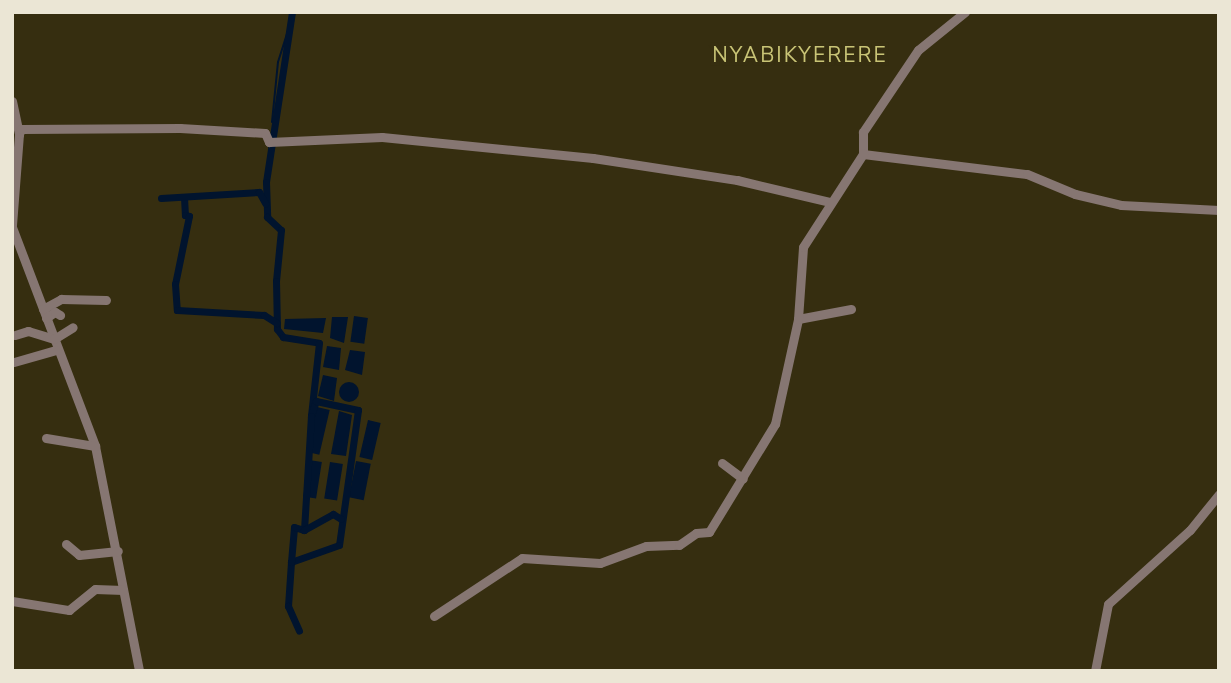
<!DOCTYPE html>
<style>
body{margin:0}
#map{position:relative;width:1231px;height:683px;overflow:hidden;background:#362e10;font-family:"Nunito Sans",sans-serif}
div>[style]{position:absolute}
[style*='--x']{left:calc(var(--x)*1px);top:calc(var(--y)*1px);width:calc(var(--w)*1px);rotate:calc(var(--a)*1deg)}
.water>*{inset:0;background:#01142e;transform-origin:0 0}
.round{border-radius:50%}
.stream>*{height:2px;margin:-1px;padding:0 1px;transform-origin:1px;border-radius:1px;background:#01142e}
.canal>*{height:7px;margin:-3.5px;padding:0 3.5px;transform-origin:3.5px;border-radius:3.5px;background:#01142e}
.minor>*{height:9px;margin:-4.5px;padding:0 4.5px;transform-origin:4.5px;border-radius:4.5px;background:#867672}
span{translate:-50% -50%;white-space:nowrap;text-align:center;line-height:1.15;-webkit-text-stroke:7px #362e10;paint-order:stroke}
.quarter-label{font-size:21px;color:#c9c476;letter-spacing:2px}
.frame{position:absolute;inset:0;border:14px solid #ebe6d5;pointer-events:none}
</style>
<div id="map">
<div class="water">
<div style="left:354px;top:316px;width:14px;height:26px;rotate:8deg"></div>
<div style="clip-path:polygon(332px 317px,348px 317px,344px 343px,330px 338px)"></div>
<div style="clip-path:polygon(326px 318px,323px 333px,284px 329px,285px 319px)"></div>
<div style="clip-path:polygon(327px 346px,341px 348px,339px 370px,323px 367px)"></div>
<div style="clip-path:polygon(350px 350px,365px 352px,362px 375px,345px 370px)"></div>
<div style="clip-path:polygon(323px 375px,337px 378px,334px 401px,318px 396px)"></div>
<div class="round" style="left:339px;top:382px;width:20px;height:20px"></div>
<div style="left:317px;top:407px;width:13px;height:46px;rotate:13deg"></div>
<div style="clip-path:polygon(339px 411px,352px 415px,346px 456px,331px 454px)"></div>
<div style="left:368px;top:420px;width:13px;height:38px;rotate:13deg"></div>
<div style="left:309px;top:460px;width:13px;height:37px;rotate:9deg"></div>
<div style="left:356px;top:461px;width:15px;height:37px;rotate:11deg"></div>
<div style="left:330px;top:462px;width:13px;height:37px;rotate:9deg"></div>
</div>
<div class="stream">
<div style="--x:272;--y:122;--w:60;--a:-84.3"></div>
<div style="--x:278;--y:62;--w:52;--a:-72.3"></div>
</div>
<div class="canal">
<div style="--x:292;--y:12;--w:172;--a:98.7"></div>
<div style="--x:266;--y:182;--w:35;--a:88"></div>
<div style="--x:267;--y:217;--w:19;--a:43"></div>
<div style="--x:281;--y:230;--w:51;--a:95.6"></div>
<div style="--x:276;--y:281;--w:48;--a:88.8"></div>
<div style="--x:277;--y:329;--w:10;--a:53"></div>
<div style="--x:283;--y:337;--w:36;--a:9"></div>
<div style="--x:319;--y:343;--w:73;--a:96.3"></div>
<div style="--x:311;--y:416;--w:16;--a:-72"></div>
<div style="--x:316;--y:401;--w:43;--a:12.1"></div>
<div style="--x:358;--y:410;--w:136;--a:98"></div>
<div style="--x:339;--y:545;--w:51;--a:160.5"></div>
<div style="--x:291;--y:562;--w:44;--a:93.9"></div>
<div style="--x:288;--y:606;--w:27;--a:66"></div>
<div style="--x:184;--y:197;--w:18;--a:87"></div>
<div style="--x:185;--y:215;--w:4;--a:14"></div>
<div style="--x:189;--y:216;--w:69;--a:101.6"></div>
<div style="--x:175;--y:284;--w:26;--a:86"></div>
<div style="--x:177;--y:310;--w:87;--a:3.3"></div>
<div style="--x:264;--y:315;--w:15;--a:32"></div>
<div style="--x:161;--y:198;--w:98;--a:-3.5"></div>
<div style="--x:259;--y:192;--w:13;--a:61"></div>
<div style="--x:304;--y:530;--w:114;--a:-86.5"></div>
<div style="--x:291;--y:562;--w:35;--a:-85"></div>
<div style="--x:294;--y:527;--w:10;--a:17"></div>
<div style="--x:304;--y:530;--w:33;--a:-29"></div>
<div style="--x:333;--y:514;--w:9;--a:32"></div>
</div>
<div class="minor">
<div style="--x:965;--y:12;--w:60;--a:141"></div>
<div style="--x:918;--y:50;--w:99;--a:123.9"></div>
<div style="--x:863;--y:132;--w:22;--a:90"></div>
<div style="--x:863;--y:154;--w:165;--a:7"></div>
<div style="--x:1027;--y:174;--w:52;--a:22.6"></div>
<div style="--x:1075;--y:194;--w:47;--a:13.4"></div>
<div style="--x:1121;--y:205;--w:98;--a:2.9"></div>
<div style="--x:12;--y:101;--w:34;--a:78"></div>
<div style="--x:19;--y:134;--w:91;--a:94.4"></div>
<div style="--x:19;--y:134;--w:5;--a:-68"></div>
<div style="--x:21;--y:129;--w:159;--a:-0.4"></div>
<div style="--x:180;--y:128;--w:85;--a:3.4"></div>
<div style="--x:265;--y:133;--w:10;--a:66"></div>
<div style="--x:269;--y:142;--w:113;--a:-2.5"></div>
<div style="--x:382;--y:137;--w:212;--a:5.7"></div>
<div style="--x:593;--y:158;--w:146;--a:8.7"></div>
<div style="--x:737;--y:180;--w:96;--a:13.3"></div>
<div style="--x:12;--y:227;--w:234;--a:69.2"></div>
<div style="--x:95;--y:446;--w:229;--a:78.9"></div>
<div style="--x:43;--y:309;--w:21;--a:-29"></div>
<div style="--x:61;--y:299;--w:45;--a:1.3"></div>
<div style="--x:46;--y:318;--w:11;--a:-34"></div>
<div style="--x:55;--y:312;--w:6;--a:31"></div>
<div style="--x:798;--y:319;--w:54;--a:-10.7"></div>
<div style="--x:15;--y:335;--w:14;--a:-17"></div>
<div style="--x:28;--y:331;--w:27;--a:17"></div>
<div style="--x:54;--y:339;--w:22;--a:-32"></div>
<div style="--x:14;--y:362;--w:44;--a:-15.9"></div>
<div style="--x:46;--y:438;--w:50;--a:9.3"></div>
<div style="--x:722;--y:463;--w:26;--a:37"></div>
<div style="--x:66;--y:544;--w:17;--a:40"></div>
<div style="--x:79;--y:555;--w:39;--a:-6"></div>
<div style="--x:12;--y:601;--w:58;--a:9"></div>
<div style="--x:69;--y:610;--w:33;--a:-39"></div>
<div style="--x:95;--y:589;--w:28;--a:2"></div>
<div style="--x:434;--y:616;--w:105;--a:-33.4"></div>
<div style="--x:522;--y:558;--w:78;--a:3.7"></div>
<div style="--x:600;--y:563;--w:49;--a:-20.3"></div>
<div style="--x:646;--y:546;--w:33;--a:-2"></div>
<div style="--x:679;--y:545;--w:21;--a:-35"></div>
<div style="--x:696;--y:533;--w:13;--a:-4"></div>
<div style="--x:709;--y:532;--w:127;--a:-58.6"></div>
<div style="--x:775;--y:424;--w:107;--a:-77.6"></div>
<div style="--x:798;--y:319;--w:72;--a:-86"></div>
<div style="--x:803;--y:247;--w:111;--a:-57.2"></div>
<div style="--x:1095;--y:671;--w:68;--a:-79"></div>
<div style="--x:1108;--y:604;--w:110;--a:-42.1"></div>
<div style="--x:1190;--y:530;--w:46;--a:-51.1"></div>
</div>
<div class="quarter-label">
<span style="left:800px;top:55px">NYABIKYERERE</span>
</div>
<div class="frame"></div>
</div>
